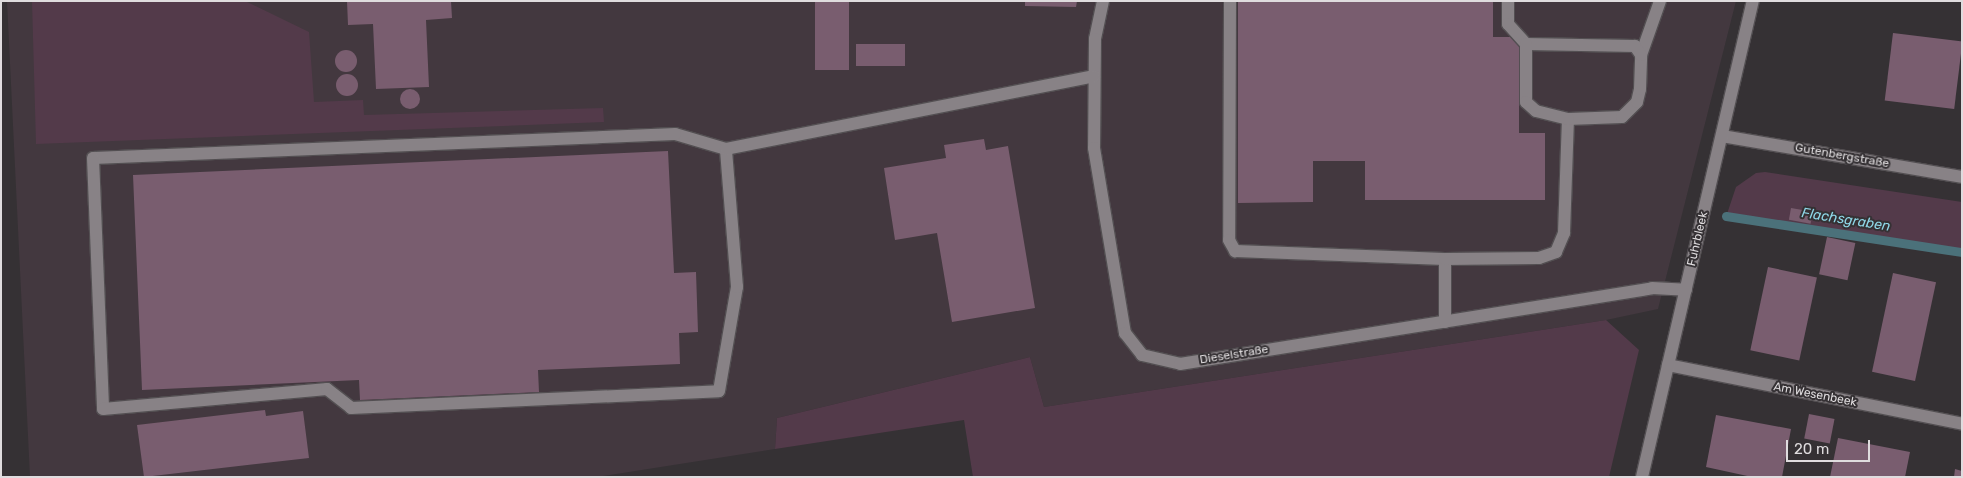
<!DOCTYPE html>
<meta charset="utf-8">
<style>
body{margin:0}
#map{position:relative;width:1963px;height:478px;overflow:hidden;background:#353134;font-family:Rubik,sans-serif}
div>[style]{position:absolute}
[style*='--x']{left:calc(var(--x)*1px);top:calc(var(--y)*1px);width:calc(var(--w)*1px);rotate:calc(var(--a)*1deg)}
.built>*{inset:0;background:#43383f}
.green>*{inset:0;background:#533a4a}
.stream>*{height:9px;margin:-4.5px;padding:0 4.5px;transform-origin:4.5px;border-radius:4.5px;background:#4b717a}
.building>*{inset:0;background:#795d6f;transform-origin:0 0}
.round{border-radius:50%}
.roads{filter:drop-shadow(1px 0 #534f52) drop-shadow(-1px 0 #534f52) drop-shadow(0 1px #534f52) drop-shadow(0 -1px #534f52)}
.minor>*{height:12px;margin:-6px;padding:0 6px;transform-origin:6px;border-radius:6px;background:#888286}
span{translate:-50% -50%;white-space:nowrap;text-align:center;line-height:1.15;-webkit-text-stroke:4px #353134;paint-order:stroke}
.street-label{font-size:12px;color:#dfdcde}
.water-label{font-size:14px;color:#8fd7e7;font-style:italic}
.frame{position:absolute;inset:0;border:2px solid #dfdcde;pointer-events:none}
.scale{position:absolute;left:1786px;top:440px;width:84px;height:22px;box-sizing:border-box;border:2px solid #dfdcde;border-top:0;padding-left:6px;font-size:15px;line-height:18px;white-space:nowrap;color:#dfdcde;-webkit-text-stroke:4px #353134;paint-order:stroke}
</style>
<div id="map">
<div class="built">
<div style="clip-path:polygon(7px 1px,1736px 1px,1658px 309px,1606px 320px,1044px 407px,1030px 357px,777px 418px,775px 449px,597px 477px,30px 477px)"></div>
</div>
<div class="green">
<div style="clip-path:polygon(32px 1px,245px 1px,309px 32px,314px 102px,363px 100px,364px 115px,603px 108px,604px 122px,36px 144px)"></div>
<div style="clip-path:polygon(1765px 172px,1962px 202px,1962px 249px,1727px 214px,1736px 187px,1756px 173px)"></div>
<div style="clip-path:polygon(1606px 320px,1639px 350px,1609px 477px,973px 477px,964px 420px,775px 449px,777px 418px,1030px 357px,1044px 407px)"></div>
</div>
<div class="stream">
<div style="--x:1726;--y:216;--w:239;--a:8.7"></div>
</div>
<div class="building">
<div style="clip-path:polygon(347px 1px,451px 1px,452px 18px,426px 20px,429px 87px,376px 89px,373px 24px,348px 25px)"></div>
<div style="left:815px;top:1px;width:34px;height:69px"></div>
<div style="clip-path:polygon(1025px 1px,1077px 1px,1076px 7px,1025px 6px)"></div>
<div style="clip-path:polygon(1238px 1px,1493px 1px,1493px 37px,1519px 37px,1519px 133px,1545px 133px,1545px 200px,1365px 200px,1365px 161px,1313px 161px,1313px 202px,1238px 203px)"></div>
<div style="left:1893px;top:33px;width:70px;height:68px;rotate:7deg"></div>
<div style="left:856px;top:44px;width:49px;height:22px"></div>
<div class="round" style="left:335px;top:50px;width:22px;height:22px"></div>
<div class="round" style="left:336px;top:74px;width:22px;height:22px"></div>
<div class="round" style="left:400px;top:89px;width:20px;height:20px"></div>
<div style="clip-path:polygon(984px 139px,986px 150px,1008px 146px,1035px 308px,952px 322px,937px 233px,895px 240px,884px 168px,946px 158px,944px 145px)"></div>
<div style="clip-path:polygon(668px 151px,674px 273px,696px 272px,698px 332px,679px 333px,680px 364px,538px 370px,539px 392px,360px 400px,359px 380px,142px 390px,133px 175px)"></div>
<div style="left:1791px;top:208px;width:22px;height:12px;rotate:10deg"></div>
<div style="left:1827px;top:237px;width:29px;height:38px;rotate:12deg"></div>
<div style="left:1768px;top:267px;width:50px;height:85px;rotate:12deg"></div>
<div style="left:1893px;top:273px;width:44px;height:101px;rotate:12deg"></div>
<div style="clip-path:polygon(265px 410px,266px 416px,303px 411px,309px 458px,144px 477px,137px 425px)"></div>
<div style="left:1809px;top:414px;width:26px;height:25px;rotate:11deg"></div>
<div style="clip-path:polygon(1716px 415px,1791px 429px,1782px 477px,1752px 477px,1706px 467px)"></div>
<div style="clip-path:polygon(1838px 438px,1910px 452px,1905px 477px,1830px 477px)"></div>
<div style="clip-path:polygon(1955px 469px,1962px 471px,1962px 477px,1954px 477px)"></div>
</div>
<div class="roads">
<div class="minor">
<div style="--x:1103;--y:1;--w:39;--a:102"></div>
<div style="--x:1095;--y:39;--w:109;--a:90.5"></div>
<div style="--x:1094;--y:148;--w:188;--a:80.5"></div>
<div style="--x:1125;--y:333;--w:28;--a:52"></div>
<div style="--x:1142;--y:355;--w:39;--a:13"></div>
<div style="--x:1180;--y:364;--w:478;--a:-9.1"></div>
<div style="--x:1652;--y:288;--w:34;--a:3"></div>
<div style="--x:1230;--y:1;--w:239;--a:90.2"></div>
<div style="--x:1229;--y:240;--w:13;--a:61"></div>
<div style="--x:1235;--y:251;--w:210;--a:2.2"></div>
<div style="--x:1508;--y:1;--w:23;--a:90"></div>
<div style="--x:1508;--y:24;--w:27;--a:48"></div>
<div style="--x:1641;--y:55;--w:57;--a:-70.6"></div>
<div style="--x:1722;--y:136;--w:243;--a:9.7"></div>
<div style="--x:726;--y:149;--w:53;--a:-163.6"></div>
<div style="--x:675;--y:134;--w:582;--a:177.64"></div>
<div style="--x:93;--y:158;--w:251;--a:87.7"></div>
<div style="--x:103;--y:409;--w:225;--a:-5.1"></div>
<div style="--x:327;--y:389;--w:31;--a:38"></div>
<div style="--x:351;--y:408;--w:368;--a:-2.6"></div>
<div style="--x:719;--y:391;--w:106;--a:-80.2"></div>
<div style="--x:737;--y:287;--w:138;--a:-94.6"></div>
<div style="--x:726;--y:149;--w:375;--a:-11.2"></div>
<div style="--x:1445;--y:322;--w:63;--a:-90"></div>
<div style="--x:1445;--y:259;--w:94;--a:-0.6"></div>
<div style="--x:1539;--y:258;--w:18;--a:-19"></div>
<div style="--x:1556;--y:252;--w:21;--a:-67"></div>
<div style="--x:1564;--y:233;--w:114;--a:-88"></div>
<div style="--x:1568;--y:119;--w:54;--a:-2.1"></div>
<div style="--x:1622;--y:117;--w:21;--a:-45"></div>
<div style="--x:1637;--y:102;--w:13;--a:-77"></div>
<div style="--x:1640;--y:89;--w:34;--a:-88"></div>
<div style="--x:1641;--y:55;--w:11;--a:-124"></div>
<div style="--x:1635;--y:46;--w:109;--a:-178.9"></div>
<div style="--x:1526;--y:44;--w:58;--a:90"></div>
<div style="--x:1526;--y:102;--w:13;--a:42"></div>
<div style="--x:1536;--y:111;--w:33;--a:14"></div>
<div style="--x:1668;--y:365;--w:300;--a:11.3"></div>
<div style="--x:1642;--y:477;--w:489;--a:-76.9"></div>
</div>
</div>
<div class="street-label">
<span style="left:1842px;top:156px;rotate:10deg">Gutenbergstraße</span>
<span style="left:1698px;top:239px;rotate:-77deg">Fuhrbleek</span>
<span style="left:1234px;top:355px;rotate:-9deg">Dieselstraße</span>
<span style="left:1815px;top:395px;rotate:11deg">Am Wesenbeek</span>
</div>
<div class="water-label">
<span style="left:1846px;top:220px;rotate:9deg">Flachsgraben</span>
</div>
<div class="frame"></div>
<div class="scale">20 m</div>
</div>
